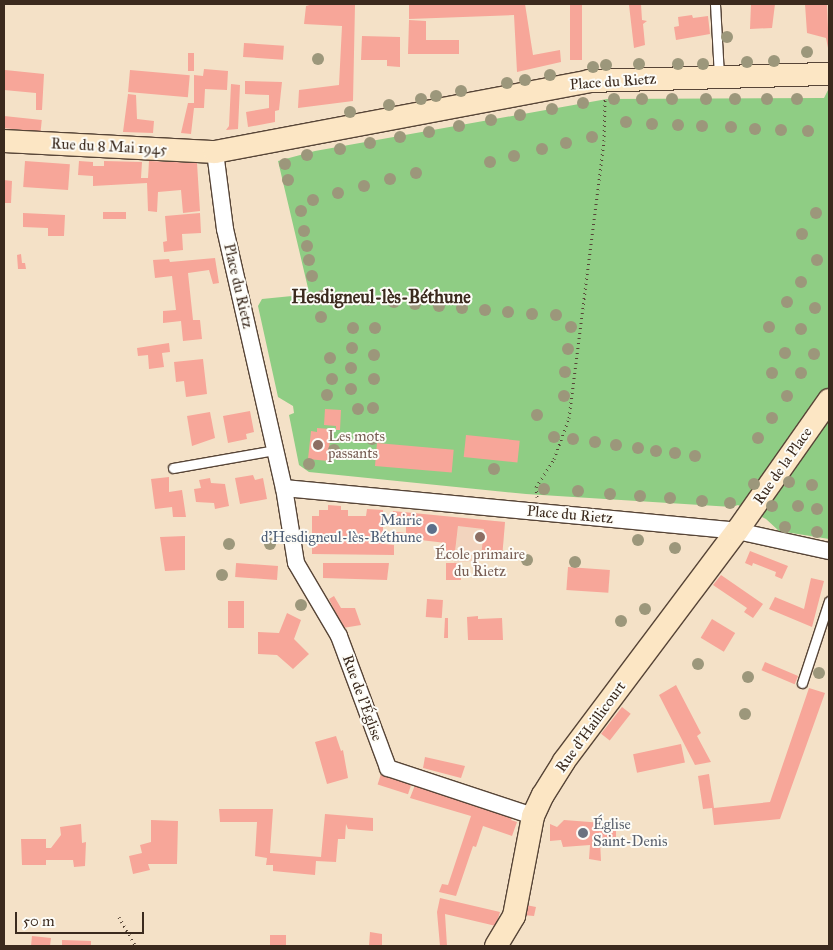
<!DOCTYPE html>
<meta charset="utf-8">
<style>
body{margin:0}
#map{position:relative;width:833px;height:950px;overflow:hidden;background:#f4e1c7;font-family:"IM FELL Great Primer",serif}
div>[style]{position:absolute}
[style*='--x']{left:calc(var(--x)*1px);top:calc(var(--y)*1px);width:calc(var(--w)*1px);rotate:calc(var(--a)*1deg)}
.built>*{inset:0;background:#f2d4be}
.green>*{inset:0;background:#8fcd84}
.building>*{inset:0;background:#f7a699;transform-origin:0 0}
.path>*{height:3px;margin-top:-1.5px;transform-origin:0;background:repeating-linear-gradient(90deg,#574537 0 1px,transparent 0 5px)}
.roads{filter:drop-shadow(1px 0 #574537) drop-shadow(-1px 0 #574537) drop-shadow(0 1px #574537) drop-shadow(0 -1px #574537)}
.lane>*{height:9px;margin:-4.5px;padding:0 4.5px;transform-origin:4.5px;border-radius:4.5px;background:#fff}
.street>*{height:16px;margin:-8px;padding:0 8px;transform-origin:8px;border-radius:8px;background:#fff}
.secondary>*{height:22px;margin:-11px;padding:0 11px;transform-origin:11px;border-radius:11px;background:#fce6c4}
.trees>*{width:12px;height:12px;margin:-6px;border-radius:50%;background:#9c977b}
.dots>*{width:14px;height:14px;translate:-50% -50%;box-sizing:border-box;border:2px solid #fdfcf7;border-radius:50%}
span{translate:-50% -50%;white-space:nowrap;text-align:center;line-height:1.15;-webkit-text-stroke:4px #fdfcf7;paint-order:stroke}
.street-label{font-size:15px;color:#3b2a1e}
.education-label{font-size:15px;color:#785e54}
.left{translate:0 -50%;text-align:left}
.service-label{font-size:15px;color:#4e5e75}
.right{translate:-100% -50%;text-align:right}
.worship-label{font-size:15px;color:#5b616d}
.quarter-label{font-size:18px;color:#3b2a1e;font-weight:700}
.frame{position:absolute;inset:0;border:5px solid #3b2a1e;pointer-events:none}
.scale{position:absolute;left:15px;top:912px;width:129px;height:22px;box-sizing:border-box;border:2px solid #3b2a1e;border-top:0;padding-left:6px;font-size:15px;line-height:18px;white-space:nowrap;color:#3b2a1e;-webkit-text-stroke:4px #fdfcf7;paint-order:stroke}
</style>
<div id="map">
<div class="built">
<div style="clip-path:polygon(459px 518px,505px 522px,502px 558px,454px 563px)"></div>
</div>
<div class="green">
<div style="clip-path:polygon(829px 88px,829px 539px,779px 531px,766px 519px,738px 505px,732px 507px,526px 494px,309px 472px,299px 465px,289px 415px,294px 413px,293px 406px,278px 397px,258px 306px,262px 299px,302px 295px,308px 288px,278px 161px,315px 151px,607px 99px,824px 98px)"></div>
</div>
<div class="building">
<div style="clip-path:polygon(313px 4px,355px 5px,353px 101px,298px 108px,299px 90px,339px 85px,342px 26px,304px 24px,306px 6px)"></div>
<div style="clip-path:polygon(409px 4px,525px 4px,533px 55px,560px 50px,561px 62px,517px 72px,514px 15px,409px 19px)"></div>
<div style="left:570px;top:4px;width:12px;height:56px"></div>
<div style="clip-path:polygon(641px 4px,642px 20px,647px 21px,643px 24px,645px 45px,634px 48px,629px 5px)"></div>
<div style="clip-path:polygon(751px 4px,775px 4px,772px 28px,750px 29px)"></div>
<div style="clip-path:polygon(805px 4px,827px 4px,829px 53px,826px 38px,807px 33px)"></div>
<div style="clip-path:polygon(692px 15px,693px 18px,708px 16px,710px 34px,676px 40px,674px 27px,679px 26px,678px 17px)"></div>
<div style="clip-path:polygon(409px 20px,426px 21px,426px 40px,459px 40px,459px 54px,408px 54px)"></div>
<div style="clip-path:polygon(362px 36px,400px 37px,400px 67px,387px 66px,387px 60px,361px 60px)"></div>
<div style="left:244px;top:43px;width:40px;height:14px;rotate:4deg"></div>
<div style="left:188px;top:53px;width:6px;height:18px"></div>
<div style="clip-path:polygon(204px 69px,228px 71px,227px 90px,205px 89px,204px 108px,194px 108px,191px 134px,181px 133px,188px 103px,194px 103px,194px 75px,203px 76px)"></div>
<div style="clip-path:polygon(5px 70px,44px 74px,42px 110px,36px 110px,36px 93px,4px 90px)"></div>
<div style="left:130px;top:70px;width:60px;height:22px;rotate:5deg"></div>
<div style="clip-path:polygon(245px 81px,282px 82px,279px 110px,275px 111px,275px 122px,248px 127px,246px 112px,269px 108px,269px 95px,245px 94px)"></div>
<div style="clip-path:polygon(231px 84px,240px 85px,238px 129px,226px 130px,229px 126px)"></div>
<div style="clip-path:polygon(128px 94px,136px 95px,137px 119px,154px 121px,153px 133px,123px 132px)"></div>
<div style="left:4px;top:116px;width:38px;height:12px;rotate:6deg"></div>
<div style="left:25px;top:161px;width:45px;height:26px;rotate:4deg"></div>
<div style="clip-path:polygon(79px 161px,93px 162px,93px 166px,104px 166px,104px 161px,142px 162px,141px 178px,148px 178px,149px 161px,197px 163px,200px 211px,183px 213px,181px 190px,158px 192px,157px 212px,148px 211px,147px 183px,93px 186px,93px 176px,78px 175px)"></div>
<div style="clip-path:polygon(4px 180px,12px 181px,11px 203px,4px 203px)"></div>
<div style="left:103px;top:212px;width:23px;height:7px"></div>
<div style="clip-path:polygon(23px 213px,65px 215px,64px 236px,48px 236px,48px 228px,23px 227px)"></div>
<div style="clip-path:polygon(200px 213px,201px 233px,182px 234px,183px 250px,164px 252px,163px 242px,167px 241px,165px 216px)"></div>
<div style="clip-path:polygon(21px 254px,22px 263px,25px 263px,26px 269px,18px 269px,17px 255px)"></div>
<div style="clip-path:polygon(215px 258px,219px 283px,213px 284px,209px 270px,188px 273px,193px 320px,200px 320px,202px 339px,183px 341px,181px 321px,163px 323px,163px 311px,176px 310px,172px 276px,155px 278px,153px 260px,169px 259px,170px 262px)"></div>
<div style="clip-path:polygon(169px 343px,170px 352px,162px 353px,164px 367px,149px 369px,148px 355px,138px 356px,137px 348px)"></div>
<div style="clip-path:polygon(203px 359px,207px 394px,186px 397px,184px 381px,176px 382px,174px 362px)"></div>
<div style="clip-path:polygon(325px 409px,341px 410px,340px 430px,336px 430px,336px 426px,324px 425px)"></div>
<div style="clip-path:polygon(250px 411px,254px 432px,246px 434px,247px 439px,228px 443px,223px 416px)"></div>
<div style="clip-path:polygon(210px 412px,215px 438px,192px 446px,187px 416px)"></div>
<div style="clip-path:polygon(317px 428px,331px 429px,328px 461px,308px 459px,311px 431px,317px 432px)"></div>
<div style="left:466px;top:435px;width:54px;height:22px;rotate:6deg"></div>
<div style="left:377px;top:443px;width:77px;height:23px;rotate:5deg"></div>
<div style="clip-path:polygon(253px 475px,255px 480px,263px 478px,267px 499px,240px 504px,235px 478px)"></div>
<div style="clip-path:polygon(169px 477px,169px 492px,182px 490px,186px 517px,173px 517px,172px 507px,155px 509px,151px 479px)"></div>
<div style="clip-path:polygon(210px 478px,211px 483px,225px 484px,229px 506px,215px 509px,214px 503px,196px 502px,194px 489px,201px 488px,199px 480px)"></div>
<div style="clip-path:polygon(328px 505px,341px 506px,341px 510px,348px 510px,348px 516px,366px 516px,367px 509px,383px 510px,383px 538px,385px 544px,394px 545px,394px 555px,312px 554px,312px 516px,319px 516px,319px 510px,328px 510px)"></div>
<div style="clip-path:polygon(393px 511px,505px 522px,502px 558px,481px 557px,484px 529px,458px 526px,455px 552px,446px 551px,446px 543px,395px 537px,396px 532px,406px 533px,406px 526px,392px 525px)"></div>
<div style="clip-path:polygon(185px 536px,185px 570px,165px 571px,160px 537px)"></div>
<div style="clip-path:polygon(750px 551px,788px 566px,782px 579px,775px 576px,776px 572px,753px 563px,752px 566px,745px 563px)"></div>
<div style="clip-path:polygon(323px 563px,389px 563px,387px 580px,323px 578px)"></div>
<div style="left:461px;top:563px;width:17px;height:15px;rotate:90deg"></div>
<div style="left:278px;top:566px;width:14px;height:42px;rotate:94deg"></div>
<div style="left:568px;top:567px;width:42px;height:23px;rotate:4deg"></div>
<div style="clip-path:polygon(721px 575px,763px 604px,753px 618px,744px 612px,747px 608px,713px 585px)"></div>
<div style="clip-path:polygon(811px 578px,824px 581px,812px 627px,769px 609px,775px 597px,804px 609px)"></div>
<div style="clip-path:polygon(334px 596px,341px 608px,355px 608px,361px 625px,343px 628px,329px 599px)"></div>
<div style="left:427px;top:599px;width:16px;height:18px;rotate:4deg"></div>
<div style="left:228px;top:601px;width:16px;height:27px"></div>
<div style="clip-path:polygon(287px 613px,301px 620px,294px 639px,309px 654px,293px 669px,277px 655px,258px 654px,258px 632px,279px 633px)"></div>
<div style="clip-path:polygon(478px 616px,478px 619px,502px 618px,503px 640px,468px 640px,467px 617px)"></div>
<div style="clip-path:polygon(445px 618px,448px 618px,448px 638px,444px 638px)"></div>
<div style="left:712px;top:619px;width:27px;height:22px;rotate:31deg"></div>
<div style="left:765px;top:662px;width:36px;height:9px;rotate:23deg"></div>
<div style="clip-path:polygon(676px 685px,701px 733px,697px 736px,711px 762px,695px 765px,659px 695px)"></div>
<div style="clip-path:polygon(809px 688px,825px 693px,780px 819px,714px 825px,712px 808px,703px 809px,698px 776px,709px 774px,714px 808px,770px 802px)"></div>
<div style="left:622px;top:707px;width:11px;height:34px;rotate:38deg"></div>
<div style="clip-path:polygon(336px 736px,341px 751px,343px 750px,348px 778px,327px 784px,315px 742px)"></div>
<div style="left:681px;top:744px;width:19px;height:49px;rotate:78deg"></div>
<div style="clip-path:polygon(425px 757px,465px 766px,461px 778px,423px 768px)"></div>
<div style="left:381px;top:774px;width:32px;height:11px;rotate:18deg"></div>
<div style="clip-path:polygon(415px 785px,512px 817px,511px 820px,517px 822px,512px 836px,483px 826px,476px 847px,473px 846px,456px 896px,439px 892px,442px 884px,448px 885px,471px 816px,410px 798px)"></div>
<div style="clip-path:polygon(219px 809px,273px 809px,270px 853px,321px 857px,325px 814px,373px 818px,373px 831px,348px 829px,346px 824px,345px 839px,338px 839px,336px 862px,316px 861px,315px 875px,273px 871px,273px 865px,266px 865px,267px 858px,255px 856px,257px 822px,220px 822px)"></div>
<div style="clip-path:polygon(151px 820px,178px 821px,177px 864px,148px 864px,150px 870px,133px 874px,129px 856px,142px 853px,140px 845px,151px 842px)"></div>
<div style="clip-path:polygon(564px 820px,616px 824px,616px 837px,611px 837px,609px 844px,600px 841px,601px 861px,589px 859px,590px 845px,563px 847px,561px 840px,550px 841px,550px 824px,557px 827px)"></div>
<div style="clip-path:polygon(81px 824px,82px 843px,86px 842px,85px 866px,74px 867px,73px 860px,46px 860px,46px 865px,22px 865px,21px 839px,46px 839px,46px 848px,51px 848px,61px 835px,60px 827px)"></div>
<div style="clip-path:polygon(440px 898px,500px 912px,496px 926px,445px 914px,447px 946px,440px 946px,437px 912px)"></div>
<div style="clip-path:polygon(526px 905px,536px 907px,534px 916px,523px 915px)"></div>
<div style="clip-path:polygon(370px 932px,382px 934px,382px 946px,369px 946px)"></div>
<div style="left:270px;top:935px;width:16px;height:11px"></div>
<div style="clip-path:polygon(32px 936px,51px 938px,50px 946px,31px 946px)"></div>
<div style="clip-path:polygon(62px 940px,91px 941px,91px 946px,62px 946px)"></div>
</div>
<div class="path">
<div style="--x:537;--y:497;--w:10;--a:-96"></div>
<div style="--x:536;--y:487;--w:33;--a:-57"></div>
<div style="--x:554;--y:459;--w:44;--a:-69.9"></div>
<div style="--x:569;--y:418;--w:279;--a:-82.8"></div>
<div style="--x:604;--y:141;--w:42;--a:-88.6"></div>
<div style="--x:119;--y:917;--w:34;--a:60"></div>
</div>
<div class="roads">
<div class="lane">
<div style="--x:715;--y:4;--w:72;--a:86.8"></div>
<div style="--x:173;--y:468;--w:104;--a:-10"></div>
<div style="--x:802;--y:683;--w:86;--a:-71.8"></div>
</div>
<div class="street">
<div style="--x:215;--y:152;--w:78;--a:82.6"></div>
<div style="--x:225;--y:229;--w:266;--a:77.2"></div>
<div style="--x:284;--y:488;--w:455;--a:5.4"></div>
<div style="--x:737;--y:531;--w:94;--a:12.3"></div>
<div style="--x:284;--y:488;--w:76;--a:80.9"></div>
<div style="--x:296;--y:563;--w:85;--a:59.5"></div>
<div style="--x:339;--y:636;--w:141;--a:69.6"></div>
<div style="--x:388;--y:768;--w:153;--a:18.3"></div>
</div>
<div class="secondary">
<div style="--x:4;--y:141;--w:211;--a:3"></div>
<div style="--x:215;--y:152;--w:381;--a:-10.7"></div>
<div style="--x:589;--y:81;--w:240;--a:-1.7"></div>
<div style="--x:496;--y:946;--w:35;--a:-59"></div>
<div style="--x:514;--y:916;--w:102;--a:-79.2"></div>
<div style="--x:533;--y:816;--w:23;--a:-65"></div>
<div style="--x:543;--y:795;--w:40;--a:-58"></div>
<div style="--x:564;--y:761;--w:288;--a:-53.1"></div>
<div style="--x:737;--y:531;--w:160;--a:-54.9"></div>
</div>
</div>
<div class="trees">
<div style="left:727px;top:37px"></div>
<div style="left:807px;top:52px"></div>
<div style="left:318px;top:59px"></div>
<div style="left:774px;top:61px"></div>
<div style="left:747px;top:62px"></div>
<div style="left:639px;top:64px"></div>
<div style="left:678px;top:64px"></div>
<div style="left:703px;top:64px"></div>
<div style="left:606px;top:65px"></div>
<div style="left:593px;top:67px"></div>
<div style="left:550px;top:75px"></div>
<div style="left:525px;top:80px"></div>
<div style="left:507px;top:83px"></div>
<div style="left:461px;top:91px"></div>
<div style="left:436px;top:96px"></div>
<div style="left:421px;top:99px"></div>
<div style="left:614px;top:99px"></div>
<div style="left:642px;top:99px"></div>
<div style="left:672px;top:99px"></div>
<div style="left:706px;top:99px"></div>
<div style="left:735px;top:99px"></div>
<div style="left:767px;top:99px"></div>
<div style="left:797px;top:99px"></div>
<div style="left:583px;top:103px"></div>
<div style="left:389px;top:105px"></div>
<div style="left:552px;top:109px"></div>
<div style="left:350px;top:112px"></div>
<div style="left:520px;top:115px"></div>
<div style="left:491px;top:120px"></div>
<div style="left:626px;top:122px"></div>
<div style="left:652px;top:124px"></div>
<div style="left:678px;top:125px"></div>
<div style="left:459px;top:126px"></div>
<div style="left:702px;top:126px"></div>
<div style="left:731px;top:127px"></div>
<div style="left:755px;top:129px"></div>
<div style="left:781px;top:130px"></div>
<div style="left:808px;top:131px"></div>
<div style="left:429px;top:132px"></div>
<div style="left:400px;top:137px"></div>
<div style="left:592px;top:137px"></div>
<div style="left:370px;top:143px"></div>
<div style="left:566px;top:143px"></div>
<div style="left:340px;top:149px"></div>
<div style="left:542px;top:149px"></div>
<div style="left:307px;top:155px"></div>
<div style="left:514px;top:156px"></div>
<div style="left:490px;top:162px"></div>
<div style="left:285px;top:164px"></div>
<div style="left:416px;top:173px"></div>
<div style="left:390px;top:179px"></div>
<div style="left:288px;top:180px"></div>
<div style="left:364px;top:186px"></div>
<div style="left:338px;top:193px"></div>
<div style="left:313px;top:200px"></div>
<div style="left:301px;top:211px"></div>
<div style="left:816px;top:213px"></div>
<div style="left:304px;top:231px"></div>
<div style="left:802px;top:234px"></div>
<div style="left:307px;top:246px"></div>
<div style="left:309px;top:260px"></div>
<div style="left:817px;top:260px"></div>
<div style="left:312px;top:276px"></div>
<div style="left:801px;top:282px"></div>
<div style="left:322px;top:296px"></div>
<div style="left:344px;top:298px"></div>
<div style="left:368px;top:300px"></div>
<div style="left:394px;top:302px"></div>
<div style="left:787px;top:302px"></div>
<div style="left:415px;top:304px"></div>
<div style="left:439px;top:306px"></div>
<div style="left:462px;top:308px"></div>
<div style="left:815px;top:308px"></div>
<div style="left:485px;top:310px"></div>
<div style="left:508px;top:312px"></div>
<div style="left:532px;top:314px"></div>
<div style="left:556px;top:315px"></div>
<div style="left:321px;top:317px"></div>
<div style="left:571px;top:327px"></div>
<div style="left:769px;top:327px"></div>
<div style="left:353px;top:328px"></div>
<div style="left:375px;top:328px"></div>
<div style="left:801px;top:329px"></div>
<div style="left:352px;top:348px"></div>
<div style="left:568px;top:349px"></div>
<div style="left:785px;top:353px"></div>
<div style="left:814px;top:354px"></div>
<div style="left:374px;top:355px"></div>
<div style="left:330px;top:358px"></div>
<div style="left:351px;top:368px"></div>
<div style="left:565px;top:372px"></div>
<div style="left:772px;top:373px"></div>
<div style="left:801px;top:373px"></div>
<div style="left:332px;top:379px"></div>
<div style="left:374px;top:379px"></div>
<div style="left:351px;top:389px"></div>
<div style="left:327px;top:395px"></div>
<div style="left:564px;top:396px"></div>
<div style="left:787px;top:396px"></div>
<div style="left:373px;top:408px"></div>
<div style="left:358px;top:409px"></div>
<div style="left:537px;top:415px"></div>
<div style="left:772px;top:418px"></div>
<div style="left:554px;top:437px"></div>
<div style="left:758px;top:438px"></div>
<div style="left:372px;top:439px"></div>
<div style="left:573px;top:439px"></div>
<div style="left:595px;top:442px"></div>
<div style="left:616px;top:445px"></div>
<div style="left:638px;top:448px"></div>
<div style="left:334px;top:450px"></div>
<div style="left:656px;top:451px"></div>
<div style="left:675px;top:453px"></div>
<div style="left:695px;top:456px"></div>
<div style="left:309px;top:464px"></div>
<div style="left:494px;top:469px"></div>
<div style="left:789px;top:482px"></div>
<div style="left:754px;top:484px"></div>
<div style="left:812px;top:485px"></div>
<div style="left:544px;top:489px"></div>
<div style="left:578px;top:491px"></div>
<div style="left:610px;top:494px"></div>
<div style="left:640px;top:496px"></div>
<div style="left:670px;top:498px"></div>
<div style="left:702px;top:501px"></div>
<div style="left:730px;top:503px"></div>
<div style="left:772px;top:506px"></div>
<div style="left:798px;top:506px"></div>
<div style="left:817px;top:509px"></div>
<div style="left:785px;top:527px"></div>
<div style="left:817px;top:532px"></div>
<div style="left:638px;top:540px"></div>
<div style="left:229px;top:544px"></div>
<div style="left:270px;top:544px"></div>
<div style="left:675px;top:548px"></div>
<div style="left:527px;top:560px"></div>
<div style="left:575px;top:562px"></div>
<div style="left:222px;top:575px"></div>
<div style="left:301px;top:605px"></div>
<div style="left:645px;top:609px"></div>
<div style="left:621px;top:621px"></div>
<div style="left:698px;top:664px"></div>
<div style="left:819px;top:673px"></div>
<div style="left:748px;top:677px"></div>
<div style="left:745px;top:714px"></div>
</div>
<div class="dots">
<div style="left:318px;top:445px;background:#8d6e63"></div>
<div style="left:432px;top:529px;background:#5c6f8a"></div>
<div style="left:480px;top:537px;background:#8d6e63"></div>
<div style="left:583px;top:833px;background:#6b7280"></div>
</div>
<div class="street-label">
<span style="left:613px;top:82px;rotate:-4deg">Place du Rietz</span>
<span style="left:109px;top:147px;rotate:3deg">Rue du 8 Mai 1945</span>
<span style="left:238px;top:286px;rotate:77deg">Place du Rietz</span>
<span style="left:783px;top:466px;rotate:-55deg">Rue de la Place</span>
<span style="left:570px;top:515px;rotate:5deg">Place du Rietz</span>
<span style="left:362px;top:698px;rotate:70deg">Rue de l'Église</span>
<span style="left:591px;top:727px;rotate:-54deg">Rue d'Haillicourt</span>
</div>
<div class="education-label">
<span class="left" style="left:328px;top:445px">Les mots<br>passants</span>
<span style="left:480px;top:563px">École primaire<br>du Rietz</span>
</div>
<div class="service-label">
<span class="right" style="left:422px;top:529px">Mairie<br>d'Hesdigneul-lès-Béthune</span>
</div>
<div class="worship-label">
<span class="left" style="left:593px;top:833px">Église<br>Saint-Denis</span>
</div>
<div class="quarter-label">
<span style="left:381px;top:297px">Hesdigneul-lès-Béthune</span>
</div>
<div class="frame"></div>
<div class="scale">50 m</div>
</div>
